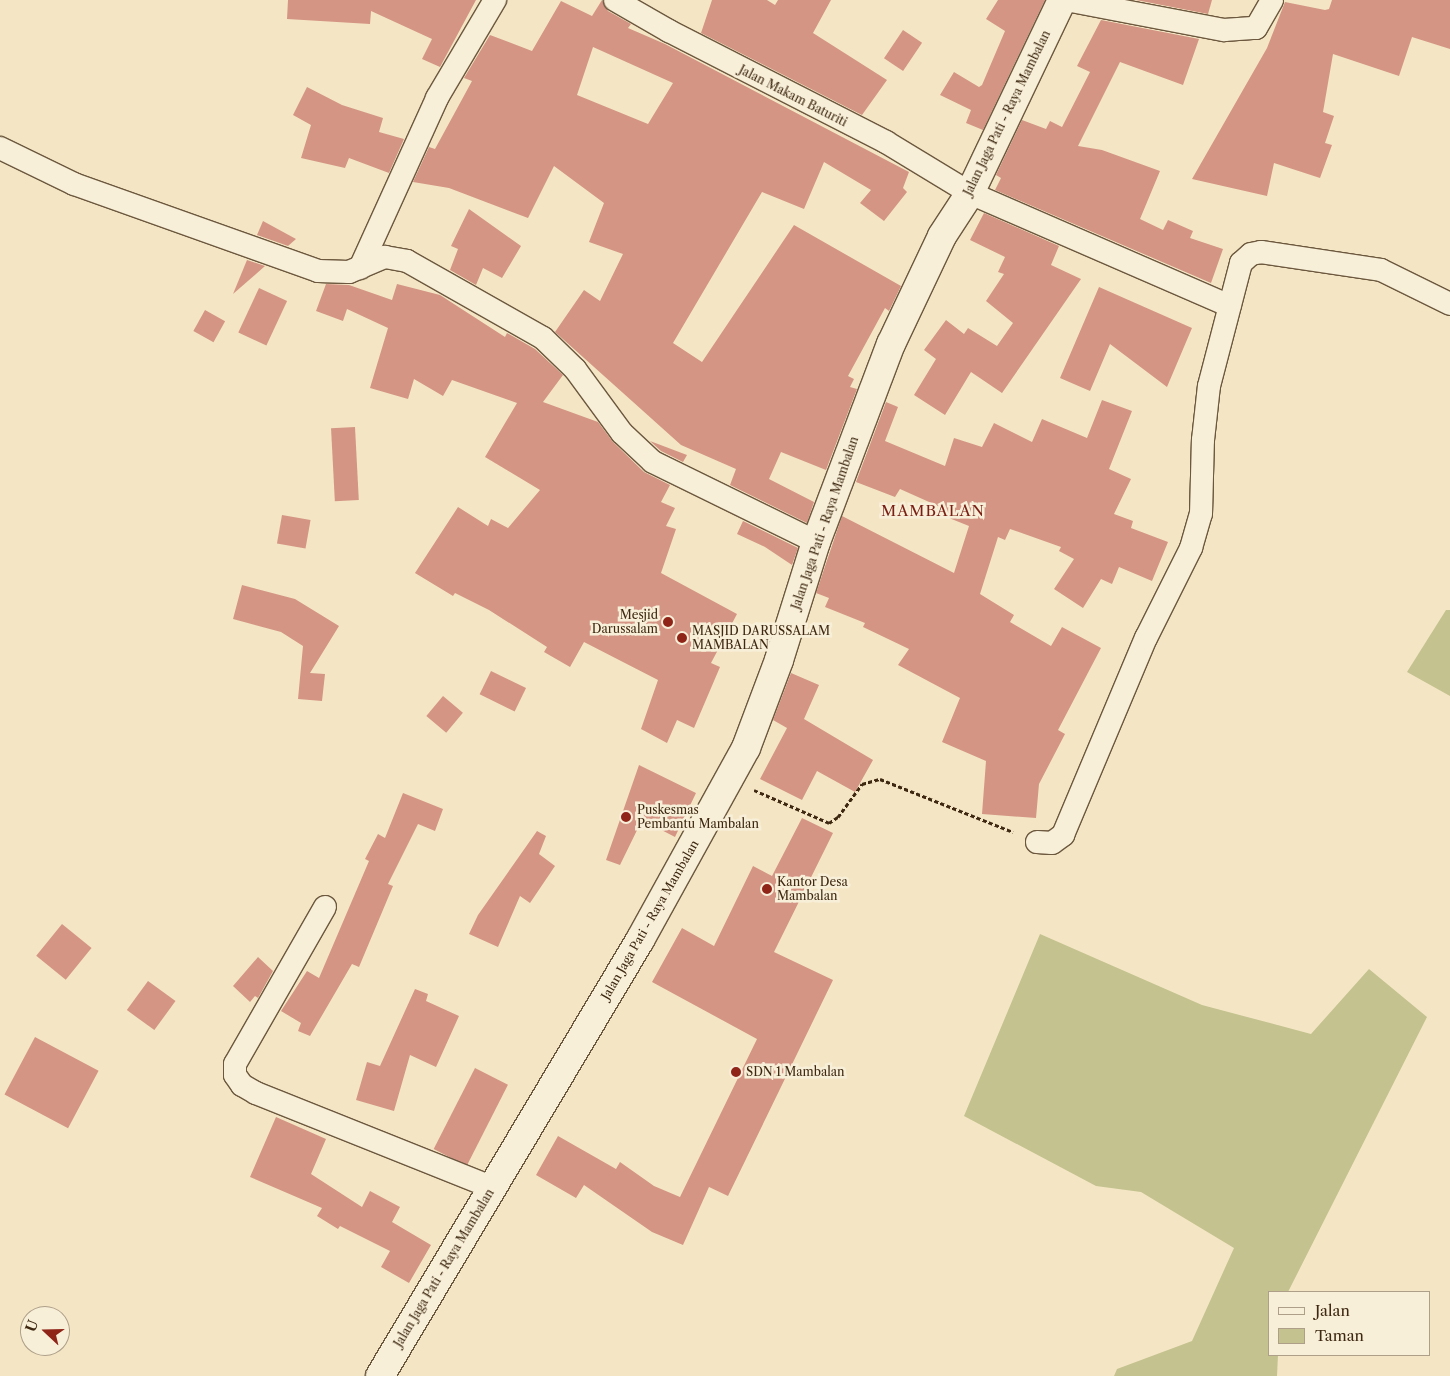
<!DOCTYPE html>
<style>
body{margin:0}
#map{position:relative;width:1450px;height:1376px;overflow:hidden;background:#f4e6c4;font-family:"Libre Caslon Text",serif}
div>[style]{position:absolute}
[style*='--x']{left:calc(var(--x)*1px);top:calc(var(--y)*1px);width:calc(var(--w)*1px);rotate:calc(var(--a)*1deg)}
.green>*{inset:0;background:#c4c28f}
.building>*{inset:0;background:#d49585;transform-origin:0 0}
.path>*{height:3px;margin-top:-1.5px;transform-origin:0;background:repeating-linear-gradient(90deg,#3e2811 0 4px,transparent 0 6.5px)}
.roads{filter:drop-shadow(1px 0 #6c583e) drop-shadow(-1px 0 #6c583e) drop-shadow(0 1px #6c583e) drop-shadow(0 -1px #6c583e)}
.street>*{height:22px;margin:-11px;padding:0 11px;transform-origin:11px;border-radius:11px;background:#f8efd9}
.secondary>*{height:28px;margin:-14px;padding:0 14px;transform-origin:14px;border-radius:14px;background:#f8efd9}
.dots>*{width:14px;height:14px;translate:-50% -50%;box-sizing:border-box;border:2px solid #f8efd9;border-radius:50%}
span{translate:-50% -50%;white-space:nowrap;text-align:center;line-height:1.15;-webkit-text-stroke:5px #f8efd9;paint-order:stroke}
.street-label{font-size:12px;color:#3e2811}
.poi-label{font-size:12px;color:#3e2811}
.right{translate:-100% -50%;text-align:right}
.left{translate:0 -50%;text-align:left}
.quarter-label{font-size:15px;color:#7a1f14;letter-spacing:1px}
.legend{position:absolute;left:1268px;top:1291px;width:162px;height:65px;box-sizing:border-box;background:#f8efd9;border:1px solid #ae9f89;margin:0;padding:6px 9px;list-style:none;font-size:15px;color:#3e2811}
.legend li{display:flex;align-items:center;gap:10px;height:25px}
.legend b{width:25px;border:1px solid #ae9f89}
.north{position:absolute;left:20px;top:1306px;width:50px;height:50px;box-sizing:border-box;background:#f8efd9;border:1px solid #ae9f89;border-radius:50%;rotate:291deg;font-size:14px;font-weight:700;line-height:20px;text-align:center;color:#3e2811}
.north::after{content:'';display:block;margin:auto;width:18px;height:22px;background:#8f2418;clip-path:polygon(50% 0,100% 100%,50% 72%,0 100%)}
</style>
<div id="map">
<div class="green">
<div style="clip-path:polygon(1446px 610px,1450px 610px,1450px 696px,1407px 672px)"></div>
<div style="clip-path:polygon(1040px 934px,1202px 1005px,1311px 1034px,1369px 969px,1427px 1017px,1288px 1292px,1269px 1292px,1269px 1355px,1278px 1355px,1277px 1376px,1114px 1376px,1117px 1369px,1192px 1341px,1234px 1248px,1141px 1192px,1096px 1186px,964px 1116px)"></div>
</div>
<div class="building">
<div style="clip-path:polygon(288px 0,476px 0,440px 67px,422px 59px,432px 39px,371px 11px,370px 24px,287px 19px)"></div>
<div style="clip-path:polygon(evenodd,602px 0,608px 11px,631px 24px,628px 28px,665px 44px,909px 172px,903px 188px,907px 192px,884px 221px,860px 203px,871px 190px,824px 162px,804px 209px,762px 192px,673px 343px,702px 362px,794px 225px,901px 286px,889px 311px,885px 308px,848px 376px,854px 379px,850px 387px,857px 389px,826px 470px,781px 452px,769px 479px,814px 502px,807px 523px,730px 485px,736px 469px,681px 445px,555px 332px,584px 290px,600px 301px,623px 254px,589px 242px,604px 203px,554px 166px,528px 218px,449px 188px,413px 182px,429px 147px,435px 149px,472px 81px,464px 78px,490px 35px,532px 51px,561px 1px,592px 16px,602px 0,593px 47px,673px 83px,648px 124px,577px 95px,593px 47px)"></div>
<div style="clip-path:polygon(712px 0,767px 0,775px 5px,778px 0,831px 0,813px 33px,887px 80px,862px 115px,701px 33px)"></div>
<div style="clip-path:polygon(998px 0,1045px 0,983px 130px,966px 123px,971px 110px,940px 95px,954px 72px,979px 87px,982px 85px,1005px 31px,986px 19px)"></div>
<div style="clip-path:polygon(1136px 0,1212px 0,1208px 14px)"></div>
<div style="clip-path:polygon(1332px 0,1450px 0,1450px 49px,1412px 37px,1399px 76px,1333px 54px,1323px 112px,1334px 116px,1325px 143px,1332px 145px,1320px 178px,1274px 163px,1267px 196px,1192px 179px,1267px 48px,1285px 2px,1325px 10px,1329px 9px)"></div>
<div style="clip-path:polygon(1101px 20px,1199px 39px,1183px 85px,1120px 62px,1078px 146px,1102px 150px,1160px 171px,1140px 219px,1163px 230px,1168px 220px,1193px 231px,1190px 238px,1223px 249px,1211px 283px,995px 190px,1001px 178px,996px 175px,1022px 120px,1046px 129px,1050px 121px,1062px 127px,1090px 72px,1077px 66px)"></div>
<div style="left:903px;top:30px;width:23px;height:34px;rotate:34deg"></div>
<div style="clip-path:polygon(307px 87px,342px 105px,383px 118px,379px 132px,404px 139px,389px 173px,349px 158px,345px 168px,301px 158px,311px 125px,293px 115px)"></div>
<div style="clip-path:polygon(469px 209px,521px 246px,502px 278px,483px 268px,476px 285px,450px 270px,458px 249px,451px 246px)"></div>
<div style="clip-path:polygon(984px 213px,1059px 246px,1051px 265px,1081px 279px,1002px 393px,971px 372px,945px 415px,914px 395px,936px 359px,924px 350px,946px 320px,964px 334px,968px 328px,997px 346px,1013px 323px,986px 301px,1004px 274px,998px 272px,1005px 257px,970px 240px)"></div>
<div style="clip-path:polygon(263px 221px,296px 239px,288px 246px,257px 235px)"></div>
<div style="clip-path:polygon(247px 260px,265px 266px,233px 294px)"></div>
<div style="clip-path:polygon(326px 284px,349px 285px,392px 300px,397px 284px,440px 295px,505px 337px,507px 333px,535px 349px,563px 375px,543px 402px,598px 422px,613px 442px,644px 472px,670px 485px,661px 502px,675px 508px,666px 526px,676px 529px,661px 573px,737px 614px,711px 663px,720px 667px,694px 728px,677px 720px,667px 743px,641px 729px,658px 680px,584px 642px,570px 667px,544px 652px,547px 647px,489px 610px,455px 593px,453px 596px,415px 573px,458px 507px,488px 526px,491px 519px,508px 528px,540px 490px,485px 457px,517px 403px,452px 380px,443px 396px,414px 379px,408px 399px,370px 388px,388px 328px,347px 309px,343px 321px,316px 311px)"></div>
<div style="clip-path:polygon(1099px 287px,1192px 328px,1167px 387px,1110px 344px,1090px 391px,1060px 378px)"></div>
<div style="left:259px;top:288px;width:31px;height:49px;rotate:25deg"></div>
<div style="left:205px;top:310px;width:23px;height:24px;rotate:29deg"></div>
<div style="clip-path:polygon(1102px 400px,1132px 411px,1109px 469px,1131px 479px,1114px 514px,1133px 521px,1131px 528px,1168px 542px,1152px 581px,1119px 567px,1112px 584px,1101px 579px,1083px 608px,1054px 589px,1074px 559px,1059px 551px,1061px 547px,1010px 529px,1005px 540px,998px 537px,980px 594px,1014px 615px,1010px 622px,1051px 646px,1062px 627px,1101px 648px,1058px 730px,1065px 734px,1039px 784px,1036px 818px,982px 814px,986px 761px,942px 742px,960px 698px,898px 665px,909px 649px,863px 627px,865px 623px,825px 607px,829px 598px,816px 593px,842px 516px,954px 573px,969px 526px,944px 516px,947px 510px,900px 489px,895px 497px,856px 482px,886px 402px,898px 407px,885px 441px,945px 466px,954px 438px,982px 447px,994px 423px,1032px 442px,1042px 419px,1087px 438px)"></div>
<div style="left:355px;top:427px;width:73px;height:24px;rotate:87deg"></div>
<div style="clip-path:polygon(650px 441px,687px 455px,683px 462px,661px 451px)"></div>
<div style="left:282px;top:515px;width:29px;height:29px;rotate:10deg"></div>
<div style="clip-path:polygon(743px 521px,798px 548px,792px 565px,765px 547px,737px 534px)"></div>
<div style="clip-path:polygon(242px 585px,295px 599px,339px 626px,310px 673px,325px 674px,322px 701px,298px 699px,303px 646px,281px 632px,233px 619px)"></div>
<div style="left:491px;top:671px;width:39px;height:26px;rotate:26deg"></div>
<div style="clip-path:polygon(791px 673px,819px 685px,804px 719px,873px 760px,855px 792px,817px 771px,802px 800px,760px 779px,787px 728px,773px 720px)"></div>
<div style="left:443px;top:696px;width:26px;height:26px;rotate:40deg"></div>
<div style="clip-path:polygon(639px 765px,696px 793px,675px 837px,642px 820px,620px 865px,606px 860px)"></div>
<div style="clip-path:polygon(403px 793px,443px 809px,435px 831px,418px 824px,388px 884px,393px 886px,359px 967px,352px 964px,310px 1036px,298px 1031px,301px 1023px,281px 1011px,307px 971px,319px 978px,369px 861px,365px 859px,378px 834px,385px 838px)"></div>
<div style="clip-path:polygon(802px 818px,833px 833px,774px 952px,833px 980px,728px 1196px,709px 1187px,683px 1245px,652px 1232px,584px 1185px,576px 1198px,536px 1175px,558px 1136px,616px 1169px,620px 1162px,654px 1186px,680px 1197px,757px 1039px,652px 982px,682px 928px,714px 946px,753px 866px,772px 876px)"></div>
<div style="clip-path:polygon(537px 831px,546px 836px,539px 854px,555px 866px,530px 903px,520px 896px,498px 947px,469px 934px,478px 915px)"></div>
<div style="left:62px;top:924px;width:38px;height:41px;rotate:39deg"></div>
<div style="clip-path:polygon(258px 957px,273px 971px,258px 998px,255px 996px,250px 1002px,233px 986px)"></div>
<div style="left:148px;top:981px;width:34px;height:36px;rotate:36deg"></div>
<div style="clip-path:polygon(415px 989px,428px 994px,426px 1001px,459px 1016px,436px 1067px,410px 1055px,394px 1111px,356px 1100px,367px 1062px,380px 1066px)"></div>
<div style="left:35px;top:1037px;width:72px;height:65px;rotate:28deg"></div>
<div style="left:475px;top:1068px;width:37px;height:91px;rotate:27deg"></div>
<div style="clip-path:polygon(276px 1117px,326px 1139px,311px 1174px,362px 1207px,370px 1191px,400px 1207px,392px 1222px,431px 1245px,409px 1283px,381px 1267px,390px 1251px,340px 1226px,338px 1229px,317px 1216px,322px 1208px,250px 1177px)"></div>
</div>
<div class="path">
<div style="--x:754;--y:790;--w:82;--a:23.7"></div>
<div style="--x:829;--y:823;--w:11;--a:-34"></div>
<div style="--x:838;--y:817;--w:41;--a:-54"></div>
<div style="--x:862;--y:784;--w:19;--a:-16"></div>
<div style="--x:880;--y:779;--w:143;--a:21.7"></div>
</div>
<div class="roads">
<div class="street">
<div style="--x:615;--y:0;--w:62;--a:29.9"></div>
<div style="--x:669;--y:31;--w:244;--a:27.1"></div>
<div style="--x:886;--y:142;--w:98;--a:31.3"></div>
<div style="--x:970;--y:193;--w:283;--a:23.5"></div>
<div style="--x:1066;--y:0;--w:161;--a:10.8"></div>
<div style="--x:1224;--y:30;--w:32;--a:-4"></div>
<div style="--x:1256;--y:28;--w:32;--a:-60"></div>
<div style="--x:0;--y:148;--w:82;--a:25.9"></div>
<div style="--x:74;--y:184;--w:259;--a:19.6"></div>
<div style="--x:318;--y:271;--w:31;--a:2"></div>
<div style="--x:349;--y:272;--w:39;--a:-23"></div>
<div style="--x:385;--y:257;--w:22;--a:10"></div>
<div style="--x:407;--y:261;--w:156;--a:29.5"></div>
<div style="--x:543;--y:338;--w:45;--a:44.1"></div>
<div style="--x:575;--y:369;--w:79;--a:53.7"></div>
<div style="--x:622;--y:433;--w:42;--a:43.1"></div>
<div style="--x:653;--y:462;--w:182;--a:26.1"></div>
<div style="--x:360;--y:268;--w:187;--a:-65.6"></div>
<div style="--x:437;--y:98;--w:114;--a:-59.4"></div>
<div style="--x:1037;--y:842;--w:15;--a:4"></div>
<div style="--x:1052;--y:843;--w:14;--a:-36"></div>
<div style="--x:1063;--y:835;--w:214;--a:-67.2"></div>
<div style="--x:1146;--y:638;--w:101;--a:-63.4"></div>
<div style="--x:1191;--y:548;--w:35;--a:-74"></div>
<div style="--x:1201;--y:514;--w:74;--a:-88.5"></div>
<div style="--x:1203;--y:440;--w:54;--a:-83.7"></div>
<div style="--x:1209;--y:386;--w:127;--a:-75.4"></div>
<div style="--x:1241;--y:263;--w:13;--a:-42"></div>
<div style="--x:1251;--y:254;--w:10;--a:-11"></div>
<div style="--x:1261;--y:252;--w:121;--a:8.5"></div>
<div style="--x:1381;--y:270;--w:77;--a:26.2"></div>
<div style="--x:325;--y:907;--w:181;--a:119.8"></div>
<div style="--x:235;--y:1064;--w:11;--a:90"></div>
<div style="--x:235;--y:1075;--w:12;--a:55"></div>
<div style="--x:242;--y:1085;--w:16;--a:30"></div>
<div style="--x:256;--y:1093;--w:255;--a:21.8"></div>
</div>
<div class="secondary">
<div style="--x:380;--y:1376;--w:508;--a:-59.19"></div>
<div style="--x:640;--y:940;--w:219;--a:-61.1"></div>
<div style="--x:746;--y:748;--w:94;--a:-69.4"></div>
<div style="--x:779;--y:660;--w:124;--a:-72.6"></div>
<div style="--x:816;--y:542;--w:212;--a:-69.3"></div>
<div style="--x:891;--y:344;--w:119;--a:-64.7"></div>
<div style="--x:942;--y:236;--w:51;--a:-56.9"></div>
<div style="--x:970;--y:193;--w:214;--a:-64.5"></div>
</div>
</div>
<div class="dots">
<div style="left:668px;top:622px;background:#8f2418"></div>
<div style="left:682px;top:638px;background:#8f2418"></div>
<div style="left:626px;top:817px;background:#8f2418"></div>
<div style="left:767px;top:889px;background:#8f2418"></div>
<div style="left:736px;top:1072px;background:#8f2418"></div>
</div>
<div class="street-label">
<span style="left:793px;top:96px;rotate:27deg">Jalan Makam Baturiti</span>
<span style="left:1007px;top:113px;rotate:-64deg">Jalan Jaga Pati - Raya Mambalan</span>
<span style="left:825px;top:523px;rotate:-71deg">Jalan Jaga Pati - Raya Mambalan</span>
<span style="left:650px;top:920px;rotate:-60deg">Jalan Jaga Pati - Raya Mambalan</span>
<span style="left:444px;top:1268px;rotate:-59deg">Jalan Jaga Pati - Raya Mambalan</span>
</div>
<div class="poi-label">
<span class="right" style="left:658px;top:622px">Mesjid<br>Darussalam</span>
<span class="left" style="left:692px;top:638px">MASJID DARUSSALAM<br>MAMBALAN</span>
<span class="left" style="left:637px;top:817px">Puskesmas<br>Pembantu Mambalan</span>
<span class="left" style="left:777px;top:889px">Kantor Desa<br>Mambalan</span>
<span class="left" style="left:746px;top:1072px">SDN 1 Mambalan</span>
</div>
<div class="quarter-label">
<span style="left:933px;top:511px">MAMBALAN</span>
</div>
<ul class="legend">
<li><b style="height:6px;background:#f8efd9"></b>Jalan</li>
<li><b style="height:14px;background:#c4c28f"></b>Taman</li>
</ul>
<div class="north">U</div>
</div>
